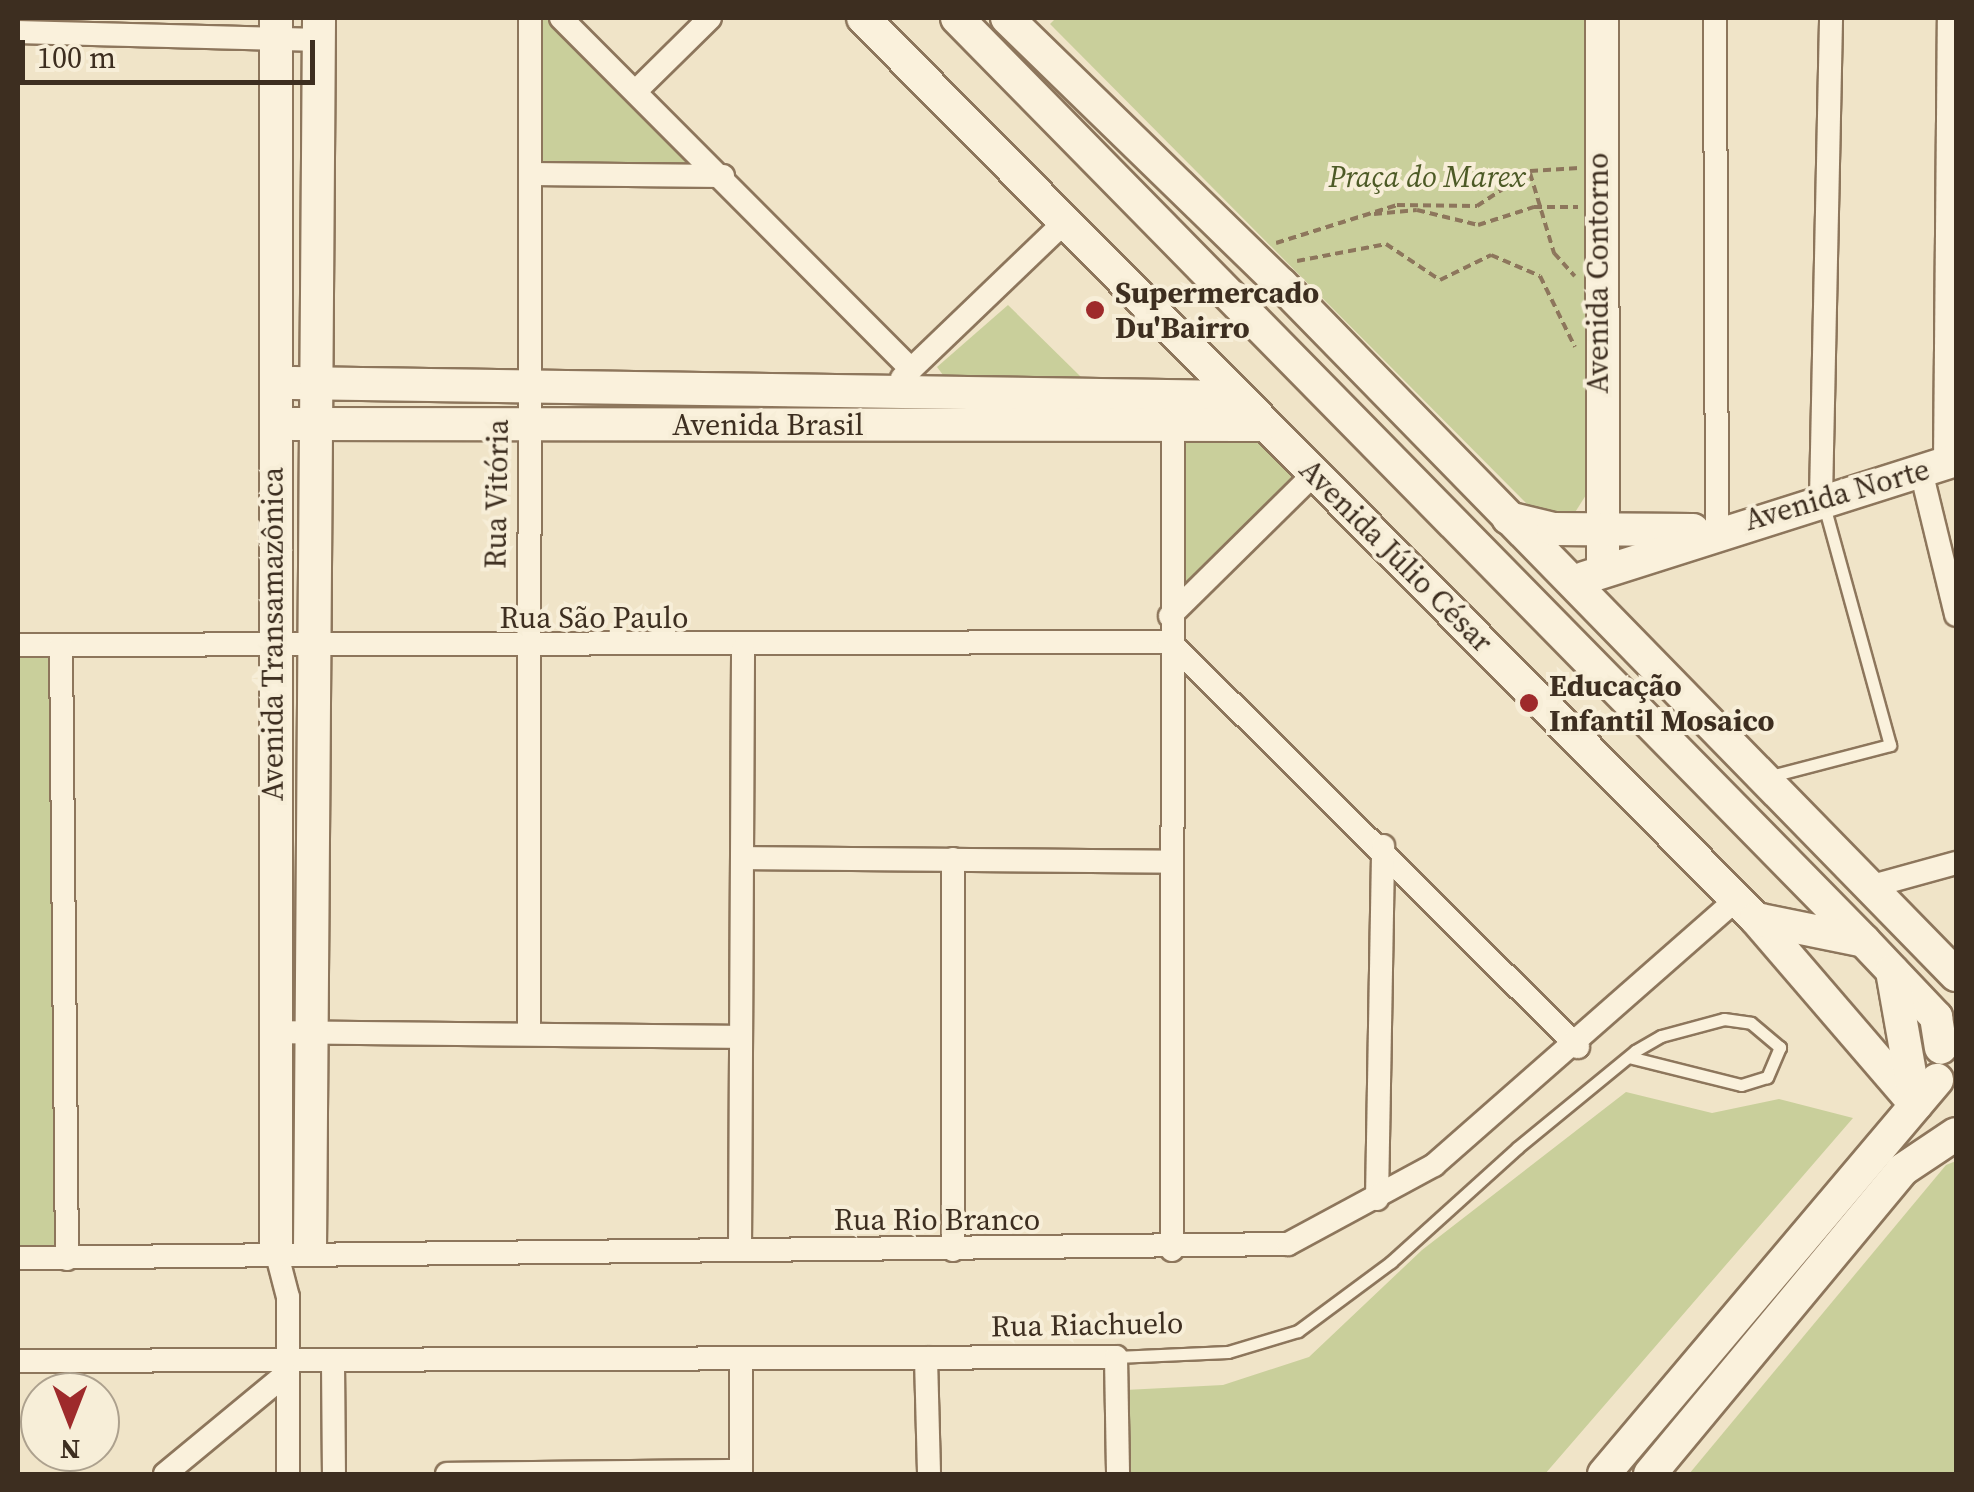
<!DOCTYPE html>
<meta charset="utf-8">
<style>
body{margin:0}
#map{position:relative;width:1974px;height:1492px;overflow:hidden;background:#f0e4c8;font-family:"Source Serif 4",serif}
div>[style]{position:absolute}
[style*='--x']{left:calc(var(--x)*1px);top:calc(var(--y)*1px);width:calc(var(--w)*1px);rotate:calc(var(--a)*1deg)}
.green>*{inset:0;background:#c9cf9b;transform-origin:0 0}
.path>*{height:4px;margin-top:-2px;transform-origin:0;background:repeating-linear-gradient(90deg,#8d765c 0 8px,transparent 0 13px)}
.roads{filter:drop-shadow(2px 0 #8d765c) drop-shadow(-2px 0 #8d765c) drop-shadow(0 2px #8d765c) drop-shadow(0 -2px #8d765c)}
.lane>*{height:11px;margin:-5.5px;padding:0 5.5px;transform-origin:5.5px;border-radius:5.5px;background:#faf1dc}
.street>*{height:22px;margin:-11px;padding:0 11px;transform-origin:11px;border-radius:11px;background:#faf1dc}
.secondary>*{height:32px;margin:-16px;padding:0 16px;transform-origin:16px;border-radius:16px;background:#faf1dc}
.dots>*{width:28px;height:28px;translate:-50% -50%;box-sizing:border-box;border:5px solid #f7eed8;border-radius:50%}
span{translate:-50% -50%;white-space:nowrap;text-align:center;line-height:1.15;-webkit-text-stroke:8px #f7eed8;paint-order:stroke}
.park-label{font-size:30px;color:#4d5a26;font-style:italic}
.street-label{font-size:30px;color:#3d2e20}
.poi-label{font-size:30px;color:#3d2e20;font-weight:700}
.left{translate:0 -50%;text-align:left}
.frame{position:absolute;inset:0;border:20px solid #3d2e20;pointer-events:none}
.north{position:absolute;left:20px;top:1372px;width:100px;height:100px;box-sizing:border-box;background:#f7eed8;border:2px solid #ada18e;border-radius:50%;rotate:180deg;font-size:28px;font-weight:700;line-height:40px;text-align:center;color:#3d2e20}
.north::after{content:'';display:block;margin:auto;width:35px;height:45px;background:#9e2a2b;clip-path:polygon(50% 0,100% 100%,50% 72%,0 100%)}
.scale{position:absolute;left:20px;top:40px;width:295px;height:45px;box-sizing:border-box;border:5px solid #3d2e20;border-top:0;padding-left:12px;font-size:30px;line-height:35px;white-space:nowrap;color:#3d2e20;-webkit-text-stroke:8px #f7eed8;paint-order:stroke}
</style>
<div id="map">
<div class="green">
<div style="clip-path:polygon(531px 18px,561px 18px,715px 176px,531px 173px)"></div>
<div style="clip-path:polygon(1056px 18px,1588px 18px,1586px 495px,1574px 514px,1532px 509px,1050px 24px)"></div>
<div style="clip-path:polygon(1008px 305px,1081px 377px,943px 375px,937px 367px)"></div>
<div style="clip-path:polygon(1260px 435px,1300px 474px,1182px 587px,1184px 436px)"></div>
<div style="left:18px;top:645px;width:43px;height:607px"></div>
<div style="clip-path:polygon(1626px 1092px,1712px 1113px,1779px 1099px,1853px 1118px,1545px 1474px,1124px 1474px,1125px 1390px,1223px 1385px,1309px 1357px,1422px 1250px)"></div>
<div style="clip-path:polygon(1956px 1161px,1956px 1474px,1689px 1474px,1946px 1165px)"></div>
</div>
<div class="path">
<div style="--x:1530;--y:173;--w:84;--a:73.3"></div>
<div style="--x:1554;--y:253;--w:31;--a:48"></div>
<div style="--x:1374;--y:214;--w:43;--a:-5.3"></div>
<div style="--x:1417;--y:210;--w:63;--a:13.8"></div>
<div style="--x:1478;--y:225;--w:59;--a:-17.8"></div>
<div style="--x:1534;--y:207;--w:44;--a:0"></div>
<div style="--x:1276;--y:243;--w:127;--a:-17.4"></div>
<div style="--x:1397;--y:205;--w:80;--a:0.7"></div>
<div style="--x:1477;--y:206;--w:64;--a:-33.4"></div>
<div style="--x:1530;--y:171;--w:49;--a:-3.5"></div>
<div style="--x:1297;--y:261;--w:91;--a:-10.8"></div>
<div style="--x:1386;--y:244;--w:65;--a:33.7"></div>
<div style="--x:1440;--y:280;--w:57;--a:-26.1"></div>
<div style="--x:1491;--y:255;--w:53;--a:23.2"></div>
<div style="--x:1540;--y:276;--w:79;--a:63.8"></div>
</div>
<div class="roads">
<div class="lane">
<div style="--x:1771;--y:776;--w:123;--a:-14.6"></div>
<div style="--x:1890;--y:745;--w:249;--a:-105.4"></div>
<div style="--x:1116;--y:1357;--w:112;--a:-2.6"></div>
<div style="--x:1228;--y:1352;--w:73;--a:-16.7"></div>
<div style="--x:1298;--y:1331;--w:116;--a:-36.6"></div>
<div style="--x:1391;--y:1262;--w:170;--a:-42.1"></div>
<div style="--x:1517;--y:1148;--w:153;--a:-39.4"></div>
<div style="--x:1635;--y:1051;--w:30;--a:-30"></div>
<div style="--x:1661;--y:1036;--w:65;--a:-15.1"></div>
<div style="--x:1724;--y:1019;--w:27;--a:8"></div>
<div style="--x:1751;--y:1023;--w:38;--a:40"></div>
<div style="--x:1780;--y:1047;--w:33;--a:113"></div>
<div style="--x:1767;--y:1077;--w:27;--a:163"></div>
<div style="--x:1741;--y:1085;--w:115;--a:-166"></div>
</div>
<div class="street">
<div style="--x:561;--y:18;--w:496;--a:45.1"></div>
<div style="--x:1715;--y:18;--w:512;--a:89.78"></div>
<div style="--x:18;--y:32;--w:301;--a:1.5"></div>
<div style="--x:638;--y:89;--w:101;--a:-44.6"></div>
<div style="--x:531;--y:174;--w:192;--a:0.6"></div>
<div style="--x:902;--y:378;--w:227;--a:-43.8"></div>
<div style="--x:1945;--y:463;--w:445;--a:-89.5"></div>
<div style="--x:1921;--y:471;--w:148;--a:76.3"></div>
<div style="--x:1821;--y:498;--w:480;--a:-88.8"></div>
<div style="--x:1170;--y:616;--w:202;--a:-44.6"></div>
<div style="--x:18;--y:645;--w:1152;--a:-0.15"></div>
<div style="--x:1170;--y:642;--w:575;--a:44.79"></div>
<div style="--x:61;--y:645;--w:614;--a:89.44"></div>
<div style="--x:743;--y:858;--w:426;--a:0.5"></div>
<div style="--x:1869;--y:887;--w:90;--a:-15.4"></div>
<div style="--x:273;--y:1032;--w:466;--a:0.6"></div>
<div style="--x:529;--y:1033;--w:1015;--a:-89.94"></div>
<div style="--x:1377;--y:1199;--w:353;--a:-89"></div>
<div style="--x:740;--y:1250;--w:601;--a:-89.71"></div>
<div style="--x:953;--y:1250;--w:391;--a:-90"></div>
<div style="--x:1172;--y:1250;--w:837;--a:-89.93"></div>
<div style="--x:276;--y:1251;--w:48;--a:75.4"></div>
<div style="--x:288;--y:1297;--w:177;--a:90"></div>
<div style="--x:18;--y:1258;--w:1270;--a:-0.63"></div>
<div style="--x:1288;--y:1244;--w:166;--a:-28.4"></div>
<div style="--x:1434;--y:1165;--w:402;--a:-41.3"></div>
<div style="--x:926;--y:1358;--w:116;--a:88.5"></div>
<div style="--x:741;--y:1359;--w:115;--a:90"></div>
<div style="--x:18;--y:1361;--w:1098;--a:-0.21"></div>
<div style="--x:1116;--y:1357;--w:117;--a:89"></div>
<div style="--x:333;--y:1363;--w:111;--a:89.5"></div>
<div style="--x:165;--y:1474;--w:157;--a:-39.6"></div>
<div style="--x:447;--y:1474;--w:294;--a:-0.6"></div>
</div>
<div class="secondary">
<div style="--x:863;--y:18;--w:1269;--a:45.26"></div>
<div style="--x:1756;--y:919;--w:245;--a:49.3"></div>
<div style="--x:957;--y:18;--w:1294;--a:45.5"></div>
<div style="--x:1864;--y:941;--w:105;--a:46.5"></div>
<div style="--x:1936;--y:1017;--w:31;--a:81"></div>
<div style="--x:1007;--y:18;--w:382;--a:44.2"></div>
<div style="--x:1281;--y:284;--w:966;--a:45.67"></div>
<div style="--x:1602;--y:18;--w:553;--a:89.9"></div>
<div style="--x:293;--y:383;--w:940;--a:0.85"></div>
<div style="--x:293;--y:424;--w:969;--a:0.06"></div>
<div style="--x:1508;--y:518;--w:46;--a:13.7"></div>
<div style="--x:1553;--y:529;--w:140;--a:0.4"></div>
<div style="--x:1584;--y:578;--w:390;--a:-17.6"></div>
<div style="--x:1756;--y:919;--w:110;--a:11.5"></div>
<div style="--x:1892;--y:971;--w:127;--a:80"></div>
<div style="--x:310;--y:1249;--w:1231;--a:-89.58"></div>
<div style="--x:276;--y:1251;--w:1233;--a:-90"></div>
<div style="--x:1604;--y:1474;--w:516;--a:-49.8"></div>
<div style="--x:1650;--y:1474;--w:395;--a:-50.3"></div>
<div style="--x:1902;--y:1170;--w:65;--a:-33.7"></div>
</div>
</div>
<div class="dots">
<div style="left:1095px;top:310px;background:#9e2a2b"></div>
<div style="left:1529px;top:703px;background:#9e2a2b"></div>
</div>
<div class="park-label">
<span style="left:1427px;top:177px">Praça do Marex</span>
</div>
<div class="street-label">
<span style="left:1598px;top:273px;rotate:-90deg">Avenida Contorno</span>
<span style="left:768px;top:425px">Avenida Brasil</span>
<span style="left:497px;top:494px;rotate:-89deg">Rua Vitória</span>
<span style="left:1837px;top:495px;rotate:-16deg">Avenida Norte</span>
<span style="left:1396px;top:556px;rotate:45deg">Avenida Júlio César</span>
<span style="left:594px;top:618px">Rua São Paulo</span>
<span style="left:273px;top:634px;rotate:-90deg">Avenida Transamazônica</span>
<span style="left:937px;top:1220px">Rua Rio Branco</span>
<span style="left:1087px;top:1325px;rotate:-1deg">Rua Riachuelo</span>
</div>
<div class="poi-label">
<span class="left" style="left:1115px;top:310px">Supermercado<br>Du'Bairro</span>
<span class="left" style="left:1549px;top:703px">Educação<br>Infantil Mosaico</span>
</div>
<div class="frame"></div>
<div class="north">N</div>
<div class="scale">100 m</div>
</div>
